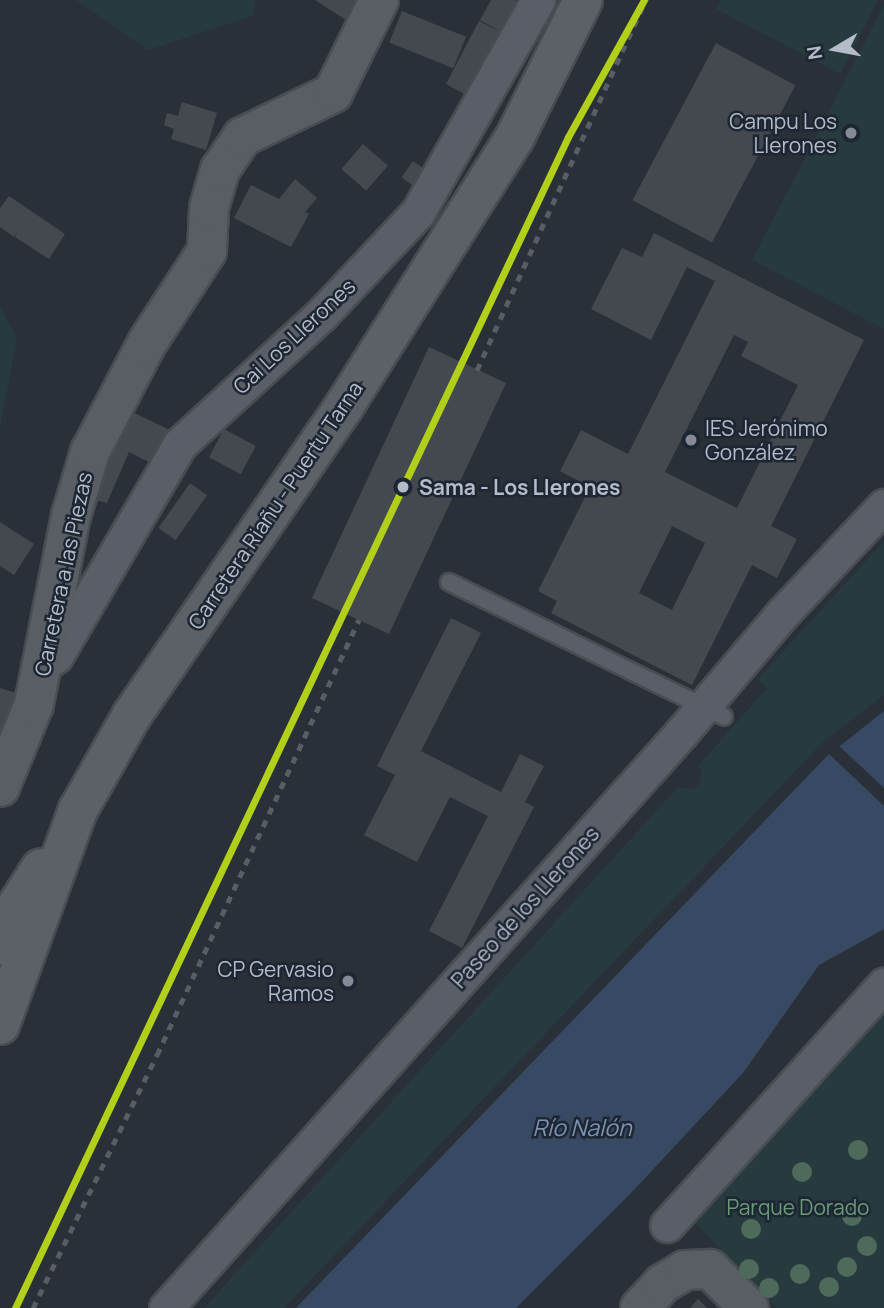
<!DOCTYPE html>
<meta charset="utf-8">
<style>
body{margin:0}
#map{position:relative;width:884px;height:1308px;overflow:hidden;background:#2a3038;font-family:Manrope,sans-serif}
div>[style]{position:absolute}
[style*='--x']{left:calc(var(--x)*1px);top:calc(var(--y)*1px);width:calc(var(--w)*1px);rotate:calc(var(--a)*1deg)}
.green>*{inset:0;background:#273a3e}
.water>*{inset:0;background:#384963}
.pier>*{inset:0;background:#2a3038}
.building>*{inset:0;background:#444950;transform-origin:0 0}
.roads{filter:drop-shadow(2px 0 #484c53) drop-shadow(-2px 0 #484c53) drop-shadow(0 2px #484c53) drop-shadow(0 -2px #484c53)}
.lane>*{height:16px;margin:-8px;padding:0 8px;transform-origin:8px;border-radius:8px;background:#5a5e66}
.street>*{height:33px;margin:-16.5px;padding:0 16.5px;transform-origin:16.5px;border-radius:16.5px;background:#5a5e66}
.secondary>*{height:38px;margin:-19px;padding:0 19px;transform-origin:19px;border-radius:19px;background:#595d64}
.primary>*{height:38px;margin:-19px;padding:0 19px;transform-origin:19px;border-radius:19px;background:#5c6168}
.rail>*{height:5px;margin-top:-2.5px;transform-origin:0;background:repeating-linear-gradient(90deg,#595d64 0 7px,transparent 0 14px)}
.rail-1>*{height:7px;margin:-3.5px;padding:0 3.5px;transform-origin:3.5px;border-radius:3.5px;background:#b2d019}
.trees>*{width:20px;height:20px;margin:-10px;border-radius:50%;background:#4e6a5a}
.dots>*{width:19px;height:19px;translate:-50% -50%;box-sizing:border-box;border:4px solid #1d2633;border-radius:50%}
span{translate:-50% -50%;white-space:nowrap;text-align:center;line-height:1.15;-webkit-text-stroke:5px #1d2633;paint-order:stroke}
.poi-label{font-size:21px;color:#b4bcc9}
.right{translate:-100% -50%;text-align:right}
.left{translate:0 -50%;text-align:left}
.street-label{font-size:21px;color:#b4bcc9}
.stop-label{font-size:21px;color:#b4bcc9;font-weight:700}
.park-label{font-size:21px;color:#6b9a76}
.water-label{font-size:23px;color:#7c92b1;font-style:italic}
.north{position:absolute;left:800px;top:14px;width:70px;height:70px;-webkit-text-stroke:5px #1d2633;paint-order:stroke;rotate:260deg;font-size:19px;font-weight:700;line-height:28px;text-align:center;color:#b4bcc9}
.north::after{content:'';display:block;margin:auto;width:24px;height:32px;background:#b4bcc9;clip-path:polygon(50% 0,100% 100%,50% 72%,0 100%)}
</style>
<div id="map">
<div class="green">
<div style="clip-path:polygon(76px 0,256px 0,253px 16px,148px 50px)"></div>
<div style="clip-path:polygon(721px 0,878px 0,840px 74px,716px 9px)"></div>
<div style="clip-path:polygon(884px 5px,884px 329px,752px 260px)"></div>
<div style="clip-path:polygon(0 306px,17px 339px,0 428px)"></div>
<div style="clip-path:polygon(884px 541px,884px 695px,824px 741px,284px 1308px,204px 1308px,678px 787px,692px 790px,699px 786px,702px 772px,698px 766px,767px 688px,758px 679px)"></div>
<div style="clip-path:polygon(884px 979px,884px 1308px,777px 1308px,682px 1209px)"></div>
</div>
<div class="water">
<div style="clip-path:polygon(884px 711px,884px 929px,819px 965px,743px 1073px,632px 1192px,516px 1308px,296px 1308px,826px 757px)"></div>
</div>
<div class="pier">
<div style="clip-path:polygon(837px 744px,884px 788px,884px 806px,827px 752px)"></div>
</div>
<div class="building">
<div style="clip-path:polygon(315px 0,359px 0,346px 20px)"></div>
<div style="clip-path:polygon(491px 0,514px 0,525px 6px,477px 101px,446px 84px,479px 21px,505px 34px,480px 20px)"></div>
<div style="left:402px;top:11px;width:69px;height:34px;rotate:22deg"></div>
<div style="left:716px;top:43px;width:90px;height:178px;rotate:28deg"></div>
<div style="clip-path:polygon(182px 102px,217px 113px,206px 150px,171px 139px,174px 129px,164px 125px,167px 113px,178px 116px)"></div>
<div style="left:363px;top:144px;width:33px;height:33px;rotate:41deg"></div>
<div style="left:413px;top:161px;width:21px;height:20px;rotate:35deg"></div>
<div style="clip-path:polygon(295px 179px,317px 198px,305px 212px,309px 214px,291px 247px,234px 218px,251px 185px,279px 199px)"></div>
<div style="clip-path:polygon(9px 196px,65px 234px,49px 259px,15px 237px,20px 228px,14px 237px,0 227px,0 208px)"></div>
<div style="clip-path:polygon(evenodd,654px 233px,864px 340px,771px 526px,797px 539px,777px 578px,752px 565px,692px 685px,551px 613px,557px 601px,538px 591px,590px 487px,560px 471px,581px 430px,628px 454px,715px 281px,687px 267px,651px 340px,591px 309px,622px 248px,642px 257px,654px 233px,734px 335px,748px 342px,741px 356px,798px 385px,737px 508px,665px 472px,734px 335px,654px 233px,672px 526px,705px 543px,672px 610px,639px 593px,672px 526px)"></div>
<div style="left:429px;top:347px;width:85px;height:277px;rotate:25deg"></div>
<div style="clip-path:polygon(128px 410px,174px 432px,157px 466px,129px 452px,107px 503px,95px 500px,107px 453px)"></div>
<div style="left:224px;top:429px;width:36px;height:32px;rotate:28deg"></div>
<div style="left:190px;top:483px;width:21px;height:55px;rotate:35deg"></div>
<div style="clip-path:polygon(0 522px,34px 544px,14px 575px,0 566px)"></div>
<div style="clip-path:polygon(451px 618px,481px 633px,421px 751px,501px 792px,520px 754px,544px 766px,525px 802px,534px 807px,462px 948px,429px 931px,488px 816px,450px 797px,417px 862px,364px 835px,395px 775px,377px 766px)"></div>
<div style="clip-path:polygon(0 688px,16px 693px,0 739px)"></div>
<div style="clip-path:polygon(698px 1299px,707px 1308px,690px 1308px)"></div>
</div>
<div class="roads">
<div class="lane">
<div style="--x:449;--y:582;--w:306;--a:26.1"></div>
</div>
<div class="street">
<div style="--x:42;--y:666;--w:17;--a:-36"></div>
<div style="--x:56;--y:656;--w:246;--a:-59.7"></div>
<div style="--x:180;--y:444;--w:191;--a:-42.5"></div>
<div style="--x:321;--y:315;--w:141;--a:-46.7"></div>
<div style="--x:418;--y:212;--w:244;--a:-60.5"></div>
<div style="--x:667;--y:1225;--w:324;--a:-47.9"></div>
<div style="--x:166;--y:1308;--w:773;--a:-48.14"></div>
<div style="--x:682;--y:732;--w:156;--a:-49.7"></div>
<div style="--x:783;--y:613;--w:147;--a:-46.7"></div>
</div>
<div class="secondary">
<div style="--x:0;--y:787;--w:90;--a:-67.7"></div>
<div style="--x:34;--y:704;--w:192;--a:-78.9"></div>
<div style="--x:71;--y:516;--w:67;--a:-73.5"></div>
<div style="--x:90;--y:452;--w:123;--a:-62.4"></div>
<div style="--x:147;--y:343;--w:110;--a:-56.9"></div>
<div style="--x:207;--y:251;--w:43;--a:-87.3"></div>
<div style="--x:209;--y:208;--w:40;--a:-74"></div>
<div style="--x:220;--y:170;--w:40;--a:-56"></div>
<div style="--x:242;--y:137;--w:101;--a:-25.8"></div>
<div style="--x:333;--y:93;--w:104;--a:-63.7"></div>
<div style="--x:640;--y:1308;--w:33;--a:-47"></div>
<div style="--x:662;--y:1284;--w:27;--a:-31"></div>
<div style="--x:685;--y:1270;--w:25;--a:-2"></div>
<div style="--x:710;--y:1269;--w:55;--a:45"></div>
</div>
<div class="primary">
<div style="--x:0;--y:945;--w:28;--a:-72"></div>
<div style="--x:9;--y:918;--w:59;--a:-57.4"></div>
<div style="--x:0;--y:1025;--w:229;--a:-70.1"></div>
<div style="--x:78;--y:810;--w:109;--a:-60.4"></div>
<div style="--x:132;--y:715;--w:373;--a:-55.5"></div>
<div style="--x:343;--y:408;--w:319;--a:-57.6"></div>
<div style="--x:514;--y:139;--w:155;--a:-63.6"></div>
</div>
</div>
<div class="rail">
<div style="--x:477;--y:370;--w:407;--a:-65.5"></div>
<div style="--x:33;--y:1308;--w:282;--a:-63.9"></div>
<div style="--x:157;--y:1055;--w:480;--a:-65.1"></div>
</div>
<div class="rail-1">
<div style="--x:15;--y:1308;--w:1295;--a:-64.72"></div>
<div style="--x:568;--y:137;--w:157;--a:-61"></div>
</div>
<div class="trees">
<div style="left:858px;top:1150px"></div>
<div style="left:802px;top:1172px"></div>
<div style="left:852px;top:1216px"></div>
<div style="left:751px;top:1229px"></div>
<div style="left:867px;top:1246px"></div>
<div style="left:847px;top:1267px"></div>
<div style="left:749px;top:1269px"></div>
<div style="left:800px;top:1274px"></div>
<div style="left:829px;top:1287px"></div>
<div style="left:769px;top:1288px"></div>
</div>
<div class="dots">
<div style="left:851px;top:133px;background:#848b96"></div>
<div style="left:691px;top:440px;background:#848b96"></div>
<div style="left:403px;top:487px;background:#b4bcc9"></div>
<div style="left:348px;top:981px;background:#848b96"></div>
</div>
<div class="poi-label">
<span class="right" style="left:837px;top:133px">Campu Los<br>Llerones</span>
<span class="left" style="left:705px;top:440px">IES Jerónimo<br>González</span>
<span class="right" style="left:334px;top:981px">CP Gervasio<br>Ramos</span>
</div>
<div class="street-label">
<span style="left:294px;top:336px;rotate:-43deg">Cai Los Llerones</span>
<span style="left:275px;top:505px;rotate:-56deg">Carretera Riañu - Puertu Tarna</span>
<span style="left:63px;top:574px;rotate:-78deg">Carretera a las Piezas</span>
<span style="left:525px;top:907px;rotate:-48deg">Paseo de los Llerones</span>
</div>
<div class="stop-label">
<span class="left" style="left:419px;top:487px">Sama - Los Llerones</span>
</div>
<div class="park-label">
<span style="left:798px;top:1207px">Parque Dorado</span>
</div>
<div class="water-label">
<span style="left:582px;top:1127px">Río Nalón</span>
</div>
<div class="north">N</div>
</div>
